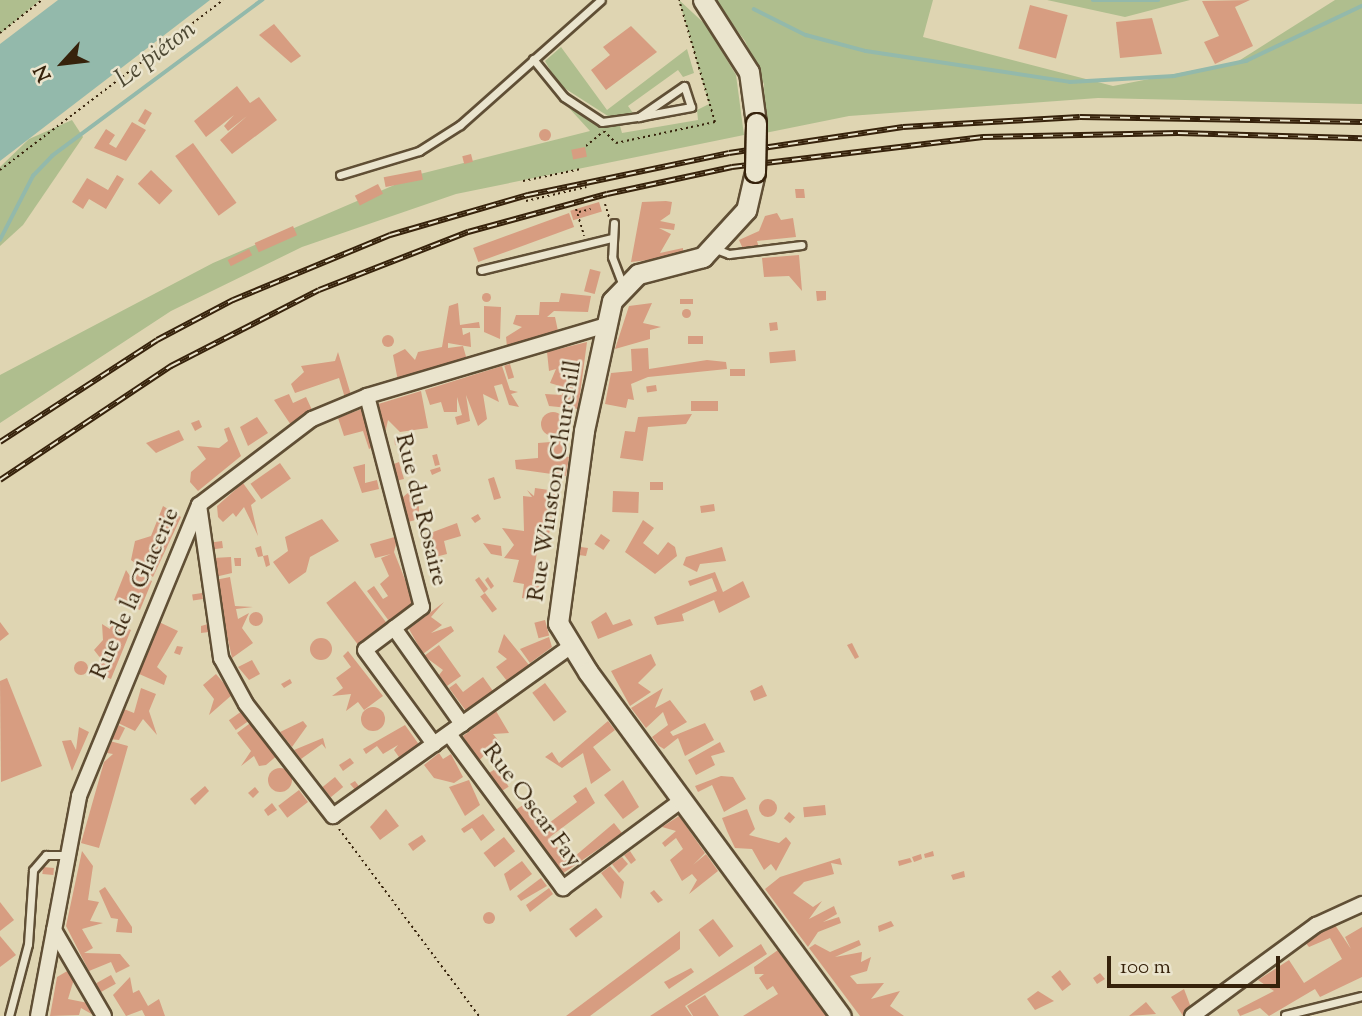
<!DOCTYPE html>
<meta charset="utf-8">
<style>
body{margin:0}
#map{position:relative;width:1362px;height:1016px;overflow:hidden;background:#dfd5b2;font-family:"Sorts Mill Goudy",serif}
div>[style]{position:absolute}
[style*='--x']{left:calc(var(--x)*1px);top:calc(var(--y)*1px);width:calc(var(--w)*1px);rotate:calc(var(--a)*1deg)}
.green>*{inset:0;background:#afbe8e}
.water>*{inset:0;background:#93b9ab}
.stream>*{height:3.5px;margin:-1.75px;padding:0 1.75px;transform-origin:1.75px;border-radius:1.75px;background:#93b9ab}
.building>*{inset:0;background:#d79d81;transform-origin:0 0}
.round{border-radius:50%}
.path>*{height:2px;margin-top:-1px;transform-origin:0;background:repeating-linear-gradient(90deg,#36220b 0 2px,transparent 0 5.5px)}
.roads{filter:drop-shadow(2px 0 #604f35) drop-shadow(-2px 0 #604f35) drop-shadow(0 2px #604f35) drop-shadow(0 -2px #604f35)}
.lane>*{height:7px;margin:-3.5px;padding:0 3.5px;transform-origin:3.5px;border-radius:3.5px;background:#eae4cd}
.street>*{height:14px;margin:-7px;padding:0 7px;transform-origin:7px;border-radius:7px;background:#eae4cd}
.secondary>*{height:19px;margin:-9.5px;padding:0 9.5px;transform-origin:9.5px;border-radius:9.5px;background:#eae4cd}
.rail>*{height:6px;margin-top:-3px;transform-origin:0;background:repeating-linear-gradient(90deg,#eae4cd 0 10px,#36220b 0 20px);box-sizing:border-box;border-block:2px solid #36220b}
.bridges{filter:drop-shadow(2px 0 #36220b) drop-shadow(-2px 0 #36220b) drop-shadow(0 2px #36220b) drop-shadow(0 -2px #36220b)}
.secondary-bridge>*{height:19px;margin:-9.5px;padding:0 9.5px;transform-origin:9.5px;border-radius:9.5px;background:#eae4cd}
span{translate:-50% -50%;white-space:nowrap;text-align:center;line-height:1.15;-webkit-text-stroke:5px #eae4cd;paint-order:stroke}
.street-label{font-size:24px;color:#36220b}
.water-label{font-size:26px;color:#4d4833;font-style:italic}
.north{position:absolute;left:28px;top:28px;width:70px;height:70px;-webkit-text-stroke:5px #eae4cd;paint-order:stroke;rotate:243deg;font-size:19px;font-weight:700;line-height:28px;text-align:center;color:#36220b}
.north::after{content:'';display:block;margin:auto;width:24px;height:32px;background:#36220b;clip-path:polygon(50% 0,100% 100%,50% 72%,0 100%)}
.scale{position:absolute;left:1107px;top:956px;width:173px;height:32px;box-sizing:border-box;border:4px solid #36220b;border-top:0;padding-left:9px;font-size:21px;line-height:24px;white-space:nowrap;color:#36220b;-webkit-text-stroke:5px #eae4cd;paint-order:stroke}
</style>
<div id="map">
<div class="green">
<div style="clip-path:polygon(0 0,40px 0,0 34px)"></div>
<div style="clip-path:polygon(679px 0,706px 25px,736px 75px,744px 135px,456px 194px,302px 247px,171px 311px,0 423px,0 375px,213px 263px,420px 174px,590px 131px,569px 108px,596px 124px,620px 126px,622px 133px,698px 120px,697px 110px,709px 104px)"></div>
<div style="clip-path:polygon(714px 0,933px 0,923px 37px,1113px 86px,1237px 62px,1335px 0,1362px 0,1362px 104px,1098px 98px,849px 116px,765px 133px,764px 84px,745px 41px)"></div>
<div style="clip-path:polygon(1047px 0,1190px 0,1125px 17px)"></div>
<div style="clip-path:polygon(561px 47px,607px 110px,687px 49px,694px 73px,683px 77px,678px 70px,628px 106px,633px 113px,611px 118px,558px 84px,545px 61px)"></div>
<div style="clip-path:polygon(72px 120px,83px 137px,23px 225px,0 246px,0 167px,29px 139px)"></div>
</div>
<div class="water">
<div style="clip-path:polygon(58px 0,210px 0,0 161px,0 44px)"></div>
</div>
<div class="stream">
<div style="--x:1093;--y:0;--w:65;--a:0"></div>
<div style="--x:754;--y:9;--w:58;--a:26.6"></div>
<div style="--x:806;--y:35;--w:62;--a:14.9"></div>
<div style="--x:866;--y:51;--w:206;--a:8.6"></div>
<div style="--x:1070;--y:82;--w:104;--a:-3.3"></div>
<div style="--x:1174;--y:76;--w:74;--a:-11.8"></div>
<div style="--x:1246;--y:61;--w:128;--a:-25.4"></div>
<div style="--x:0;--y:240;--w:72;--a:-62.7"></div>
<div style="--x:33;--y:176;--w:28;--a:-46"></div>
<div style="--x:52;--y:156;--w:262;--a:-36.6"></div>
</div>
<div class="building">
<div style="clip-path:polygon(1250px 0,1235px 7px,1253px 46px,1215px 64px,1204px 42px,1219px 36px,1202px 1px)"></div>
<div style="left:1030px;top:5px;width:39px;height:45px;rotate:15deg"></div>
<div style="clip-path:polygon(1152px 18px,1162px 54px,1120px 58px,1116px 22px)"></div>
<div style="clip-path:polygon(274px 24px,301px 56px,291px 63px,259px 35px)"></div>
<div style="clip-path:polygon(631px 26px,657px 52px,606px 90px,591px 70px,610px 55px,603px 47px)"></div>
<div style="clip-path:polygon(237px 86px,250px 103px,259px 97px,277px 120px,232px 154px,220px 140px,247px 116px,228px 131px,224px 126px,234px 115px,206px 137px,194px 121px)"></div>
<div style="left:145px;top:109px;width:8px;height:14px;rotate:30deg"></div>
<div style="clip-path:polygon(132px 122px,146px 130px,126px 161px,94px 148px,106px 129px,115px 135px,109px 144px,116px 148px)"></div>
<div class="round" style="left:539px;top:129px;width:12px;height:12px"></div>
<div style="left:193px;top:143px;width:74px;height:22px;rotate:54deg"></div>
<div style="left:585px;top:147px;width:10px;height:14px;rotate:79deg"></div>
<div style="left:471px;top:154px;width:8px;height:9px;rotate:76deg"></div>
<div style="left:151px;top:170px;width:30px;height:19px;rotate:44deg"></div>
<div style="left:421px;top:170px;width:10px;height:38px;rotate:79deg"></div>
<div style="clip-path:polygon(117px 175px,124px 179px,106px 209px,89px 199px,83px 209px,72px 202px,87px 178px,108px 190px)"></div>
<div style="left:378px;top:184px;width:11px;height:26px;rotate:63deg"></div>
<div style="clip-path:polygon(795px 189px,804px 189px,805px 198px,796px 198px)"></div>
<div style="clip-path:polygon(666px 201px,672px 202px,670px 214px,660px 221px,675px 224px,674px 230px,659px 228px,671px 234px,660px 253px,683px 248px,683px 256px,631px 262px,642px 202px)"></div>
<div style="left:599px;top:202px;width:10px;height:30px;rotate:73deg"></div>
<div style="left:569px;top:213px;width:15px;height:102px;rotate:70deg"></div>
<div style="clip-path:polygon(777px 213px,781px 220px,793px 218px,796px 237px,757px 241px,759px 248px,744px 251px,739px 240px,759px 231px,765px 216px)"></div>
<div style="left:293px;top:226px;width:10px;height:42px;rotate:66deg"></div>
<div style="left:249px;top:249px;width:7px;height:24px;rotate:63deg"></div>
<div style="clip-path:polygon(799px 255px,802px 291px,789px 276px,764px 277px,762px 258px)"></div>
<div style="left:590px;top:269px;width:11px;height:23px;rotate:15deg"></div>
<div style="clip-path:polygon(816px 291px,826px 291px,826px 300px,817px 301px)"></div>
<div class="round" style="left:481.5px;top:292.5px;width:9px;height:9px"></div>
<div style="clip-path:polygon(561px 293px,591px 296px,588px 312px,554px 311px,547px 317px,555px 317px,558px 331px,507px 347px,506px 337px,522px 327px,513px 324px,516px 315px,539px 315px,540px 302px,559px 302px)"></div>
<div style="left:693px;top:299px;width:5px;height:13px;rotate:90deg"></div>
<div style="clip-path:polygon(458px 303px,460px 325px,479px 322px,480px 328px,462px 328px,463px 335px,470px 332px,471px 347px,448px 343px,448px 348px,463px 346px,467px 360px,398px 381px,393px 355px,405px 349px,415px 360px,418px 352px,442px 347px,449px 306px)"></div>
<div style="clip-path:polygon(652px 303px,643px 323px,661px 327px,650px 330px,650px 339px,615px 349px,629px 306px)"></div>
<div style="clip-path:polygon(484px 306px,501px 307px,500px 339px,484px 332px)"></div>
<div class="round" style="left:681.5px;top:308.5px;width:9px;height:9px"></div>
<div style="left:777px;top:322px;width:8px;height:8px;rotate:83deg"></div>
<div class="round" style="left:382px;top:335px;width:12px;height:12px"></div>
<div style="left:703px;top:336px;width:8px;height:15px;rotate:90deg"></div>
<div style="clip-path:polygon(587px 342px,578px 409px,549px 406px,545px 394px,562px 395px,563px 387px,550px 383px,556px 369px,549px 371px,547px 352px)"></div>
<div style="clip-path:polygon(648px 348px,649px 369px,707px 360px,726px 362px,727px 369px,648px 377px,631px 384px,634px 400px,628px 399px,626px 408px,605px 404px,611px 373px,632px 371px,631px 349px)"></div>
<div style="left:795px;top:350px;width:11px;height:26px;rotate:85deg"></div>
<div style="clip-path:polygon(338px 352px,351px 395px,345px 398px,339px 378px,295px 393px,291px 384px,304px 372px,301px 366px,335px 361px)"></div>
<div style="left:510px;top:364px;width:14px;height:6px;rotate:73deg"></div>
<div style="clip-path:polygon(502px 366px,510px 390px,518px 392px,511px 394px,519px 407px,509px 405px,502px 384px,494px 386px,499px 402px,483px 394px,487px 419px,478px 426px,466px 395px,470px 421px,457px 425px,455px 417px,462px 415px,457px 397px,457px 412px,444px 412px,441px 402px,430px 405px,425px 390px)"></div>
<div style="left:745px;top:369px;width:7px;height:15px;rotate:90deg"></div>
<div style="left:656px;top:385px;width:6px;height:10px;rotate:81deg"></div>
<div style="clip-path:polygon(421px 391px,428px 428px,400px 432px,388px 420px,384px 438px,375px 405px)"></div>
<div style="clip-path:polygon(289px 394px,293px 403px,306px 397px,313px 412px,291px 425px,274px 400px)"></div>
<div style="left:718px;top:401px;width:10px;height:27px;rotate:90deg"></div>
<div style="clip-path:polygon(364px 408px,374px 447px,369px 449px,363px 431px,344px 436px,338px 418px)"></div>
<div class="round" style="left:541px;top:412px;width:24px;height:24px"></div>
<div style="clip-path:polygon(692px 414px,686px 424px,648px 427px,643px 461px,620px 458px,625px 431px,635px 432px,638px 417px)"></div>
<div style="clip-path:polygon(257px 417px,268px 433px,248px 446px,240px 427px)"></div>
<div style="clip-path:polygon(199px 420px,202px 427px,195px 431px,191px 423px)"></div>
<div style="clip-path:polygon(229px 427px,241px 456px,198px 491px,190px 482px,191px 472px,206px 459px,197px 446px,219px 448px,228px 441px,224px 429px)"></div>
<div style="clip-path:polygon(179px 430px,184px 440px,156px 453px,146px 443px)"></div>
<div style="left:403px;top:437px;width:7px;height:9px;rotate:82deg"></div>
<div style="clip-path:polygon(563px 441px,563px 456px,569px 457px,566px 476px,516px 469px,515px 460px,538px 458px,538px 443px)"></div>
<div style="left:437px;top:454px;width:11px;height:5px;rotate:75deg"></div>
<div style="clip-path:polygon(399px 462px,404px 479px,395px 481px,391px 465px)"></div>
<div style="left:280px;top:463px;width:19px;height:36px;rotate:55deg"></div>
<div style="clip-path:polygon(365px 464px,365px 483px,377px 480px,379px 489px,362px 493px,353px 467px)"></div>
<div style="clip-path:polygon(440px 467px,441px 471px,432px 475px,430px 470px)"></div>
<div style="clip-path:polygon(494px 477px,501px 498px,494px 500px,488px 479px)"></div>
<div style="left:663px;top:482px;width:8px;height:13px;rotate:90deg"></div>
<div style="clip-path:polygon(243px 483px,256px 501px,251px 505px,258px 536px,244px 507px,236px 517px,233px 513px,223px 522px,218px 517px,217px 506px)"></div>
<div style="clip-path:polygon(419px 483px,419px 519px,408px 522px,402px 498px)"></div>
<div style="clip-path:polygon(535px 488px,556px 491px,549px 535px,539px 539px,532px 585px,539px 586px,537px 601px,522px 598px,524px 584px,513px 582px,519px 560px,504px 558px,514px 545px,502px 528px,524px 531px,523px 496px,532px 497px,527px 490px,534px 496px)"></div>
<div style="left:613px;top:491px;width:26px;height:21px;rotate:2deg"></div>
<div style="left:714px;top:504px;width:7px;height:14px;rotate:82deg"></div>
<div style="clip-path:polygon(163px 506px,181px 517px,153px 577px,131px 560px,135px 541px,151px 536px)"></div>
<div style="clip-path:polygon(478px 514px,481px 519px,475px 523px,471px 518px)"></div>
<div style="clip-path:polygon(322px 519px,339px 541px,310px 557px,306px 572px,289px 584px,273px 562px,288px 551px,285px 537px)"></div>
<div style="clip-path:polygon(643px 520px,654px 528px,643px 543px,658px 555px,668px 542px,675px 547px,677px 556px,655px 574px,625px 552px)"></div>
<div style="clip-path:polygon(457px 523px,461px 536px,444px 541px,447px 554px,431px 558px,425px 535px)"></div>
<div style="left:601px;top:534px;width:11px;height:12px;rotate:34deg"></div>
<div style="clip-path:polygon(398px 536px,394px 552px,414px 602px,389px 621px,367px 591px,374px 586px,383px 599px,388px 596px,380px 584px,389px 576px,381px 558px,391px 554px,375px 558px,370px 544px)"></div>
<div style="left:222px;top:541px;width:7px;height:9px;rotate:82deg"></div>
<div style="clip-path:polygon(483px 543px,501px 546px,502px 556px,491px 554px)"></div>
<div style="clip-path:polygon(261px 546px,263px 556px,258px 557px,255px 548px)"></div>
<div style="clip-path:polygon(581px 547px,588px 548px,586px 556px,579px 555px)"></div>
<div style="clip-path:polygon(722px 547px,726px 561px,700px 564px,697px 572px,683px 565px,686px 557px)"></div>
<div style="clip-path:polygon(268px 555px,270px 565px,266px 567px,263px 556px)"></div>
<div style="clip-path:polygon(231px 557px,232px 573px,215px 577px,213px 558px)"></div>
<div style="clip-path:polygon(234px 558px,241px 558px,241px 566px,235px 566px)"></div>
<div style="clip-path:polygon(126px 570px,134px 582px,137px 574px,152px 581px,140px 610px,114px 600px)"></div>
<div style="clip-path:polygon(715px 572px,723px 592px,743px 581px,750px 597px,719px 613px,714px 600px,682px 614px,684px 621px,657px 625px,654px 617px,717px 591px,712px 578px,690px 586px,688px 581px)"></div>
<div style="clip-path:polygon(230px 577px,235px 606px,253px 607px,236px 609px,238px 619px,249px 613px,242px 628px,253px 643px,232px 658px,215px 580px)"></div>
<div style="clip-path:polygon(479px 577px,488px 589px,484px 593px,475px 580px)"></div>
<div style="clip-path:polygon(488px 577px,494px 586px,491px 589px,485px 580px)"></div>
<div style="left:355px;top:581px;width:54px;height:36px;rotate:53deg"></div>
<div style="left:202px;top:593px;width:6px;height:10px;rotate:81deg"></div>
<div style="left:485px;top:593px;width:20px;height:6px;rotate:53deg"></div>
<div style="clip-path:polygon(444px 602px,431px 617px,442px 625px,431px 633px,451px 626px,454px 631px,423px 654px,409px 629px)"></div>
<div style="clip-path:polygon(606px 612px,613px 625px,630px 619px,633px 625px,598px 639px,591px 622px)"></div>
<div class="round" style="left:249px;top:612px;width:14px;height:14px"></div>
<div style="left:545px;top:620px;width:16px;height:11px;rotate:75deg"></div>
<div style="clip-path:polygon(0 622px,9px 634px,0 641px)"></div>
<div style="clip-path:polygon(112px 622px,131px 630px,111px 679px,97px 673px,101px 659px,94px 650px,103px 640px,102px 624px,110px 629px)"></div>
<div style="clip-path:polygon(159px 622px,178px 631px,157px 667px,167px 676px,164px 685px,137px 673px)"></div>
<div style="clip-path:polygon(208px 624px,209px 632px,201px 633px,201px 626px)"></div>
<div style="clip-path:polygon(504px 634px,529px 665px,507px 681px,496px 667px,507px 659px,498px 652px)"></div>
<div style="clip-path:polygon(549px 637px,552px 647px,530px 663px,520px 649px)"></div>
<div class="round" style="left:310px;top:638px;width:22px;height:22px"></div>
<div style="clip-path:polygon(852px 643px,859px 657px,855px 659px,847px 645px)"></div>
<div style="clip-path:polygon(439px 645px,461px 676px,447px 686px,439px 675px,443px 670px,424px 656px)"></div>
<div style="clip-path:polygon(177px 646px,183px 647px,180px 655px,174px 653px)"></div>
<div style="clip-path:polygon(348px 651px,383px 696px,364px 710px,358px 702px,346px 711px,351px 694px,332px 696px,343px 688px,336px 678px,351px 667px,343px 656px)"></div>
<div style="clip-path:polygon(651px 654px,656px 665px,638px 683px,651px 692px,630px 706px,611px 671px)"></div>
<div style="clip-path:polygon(252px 660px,260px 674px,249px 680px,238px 667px)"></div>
<div class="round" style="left:74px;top:661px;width:14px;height:14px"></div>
<div style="clip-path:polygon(216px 674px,233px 694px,209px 715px,214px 699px,203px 685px)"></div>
<div style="clip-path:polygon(483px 677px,493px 691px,466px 711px,449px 688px,456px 683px,463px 692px)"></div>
<div style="clip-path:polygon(7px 678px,42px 766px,1px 782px,0 681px)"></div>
<div style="clip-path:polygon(290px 679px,292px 683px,284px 688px,281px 684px)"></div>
<div style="left:545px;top:683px;width:36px;height:16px;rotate:53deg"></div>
<div style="clip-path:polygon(762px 685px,767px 696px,754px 701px,750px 691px)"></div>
<div style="clip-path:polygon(141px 688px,156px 694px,149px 711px,157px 735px,143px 719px,135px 731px,118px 723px,124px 709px,134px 713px)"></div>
<div style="clip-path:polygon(663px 688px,655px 708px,670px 700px,687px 722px,670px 732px,673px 736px,705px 723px,714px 740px,685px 756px,678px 738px,664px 749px,659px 746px,652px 737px,668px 725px,663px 712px,646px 728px,631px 708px)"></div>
<div class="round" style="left:361px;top:707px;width:24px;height:24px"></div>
<div style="left:242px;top:711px;width:12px;height:16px;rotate:55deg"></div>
<div style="clip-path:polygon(496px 711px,509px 733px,493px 734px,498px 740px,478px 762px,463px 736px)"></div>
<div style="clip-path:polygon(253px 721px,279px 754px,266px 765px,259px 766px,254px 756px,241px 766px,251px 751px,237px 733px)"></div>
<div style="clip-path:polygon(303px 721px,307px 726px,292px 747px,280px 732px)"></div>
<div style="clip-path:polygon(608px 721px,615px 730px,593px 747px,611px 770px,591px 784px,583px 753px,562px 768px,545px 757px,552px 752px,559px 763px)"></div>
<div style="clip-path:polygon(116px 724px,125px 728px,119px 740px,109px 739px)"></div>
<div style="clip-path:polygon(405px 725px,420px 746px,401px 760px,394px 750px,398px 745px,383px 754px,377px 746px,366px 754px,363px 749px)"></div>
<div style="clip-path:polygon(79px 727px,89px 732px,72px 771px,62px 741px,71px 740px,76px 750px)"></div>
<div style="clip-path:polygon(323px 738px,326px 749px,322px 744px,301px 759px,294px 750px)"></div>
<div style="clip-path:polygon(110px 741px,128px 746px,99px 848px,81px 843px,104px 762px,113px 754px,107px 753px)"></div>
<div style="clip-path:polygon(720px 742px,725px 752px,711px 756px,715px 765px,696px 775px,688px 760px)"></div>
<div style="clip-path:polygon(439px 753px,443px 759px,451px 754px,463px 777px,454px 783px,434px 778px,424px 765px)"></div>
<div style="clip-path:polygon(350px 758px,354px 763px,343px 771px,339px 765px)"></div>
<div class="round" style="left:268px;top:768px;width:24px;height:24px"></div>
<div style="left:497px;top:768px;width:22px;height:11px;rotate:58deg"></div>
<div style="clip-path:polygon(721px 776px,733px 777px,746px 799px,724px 812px,712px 785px,698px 792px,695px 786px)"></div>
<div style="left:335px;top:777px;width:13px;height:16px;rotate:51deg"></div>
<div style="clip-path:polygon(469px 780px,480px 805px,465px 816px,449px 787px)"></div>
<div style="clip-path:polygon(623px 780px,639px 807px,623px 819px,604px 795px)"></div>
<div style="clip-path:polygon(355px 781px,361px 789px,357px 792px,350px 784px)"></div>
<div style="clip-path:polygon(205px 786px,209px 791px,195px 805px,190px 799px)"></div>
<div style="clip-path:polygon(255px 787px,259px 792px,253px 798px,248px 793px)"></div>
<div style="clip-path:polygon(586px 787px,595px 803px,550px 837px,568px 862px,614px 823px,622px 833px,562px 874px,514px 811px,523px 805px,541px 829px,577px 802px,573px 796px)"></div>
<div style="left:299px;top:790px;width:15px;height:26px;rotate:53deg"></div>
<div class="round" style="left:759px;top:799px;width:18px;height:18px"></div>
<div style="clip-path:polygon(272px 803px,277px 810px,268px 816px,264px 810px)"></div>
<div style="left:825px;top:805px;width:10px;height:22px;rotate:84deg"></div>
<div style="clip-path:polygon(386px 809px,399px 826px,380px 840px,370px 827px)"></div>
<div style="clip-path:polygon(747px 809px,755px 829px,749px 835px,779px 843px,786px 837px,791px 843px,776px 871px,771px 864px,764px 870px,752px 849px,735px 848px,727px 831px,722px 818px)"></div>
<div style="left:789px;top:812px;width:8px;height:8px;rotate:40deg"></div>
<div style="clip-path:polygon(483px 814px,495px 830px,481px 841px,472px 828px,464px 833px,461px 829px)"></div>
<div style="clip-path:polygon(679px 816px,705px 853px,693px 865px,706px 854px,718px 871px,689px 894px,697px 880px,692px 874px,682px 881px,670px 860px,683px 849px,676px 838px,665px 847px,662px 843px,676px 831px,662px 827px)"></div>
<div style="clip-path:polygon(422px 835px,426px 841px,413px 851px,408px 844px)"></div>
<div style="left:504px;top:837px;width:18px;height:26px;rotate:52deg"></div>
<div style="clip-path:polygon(82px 851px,93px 866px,88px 900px,99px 902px,90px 921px,103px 923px,82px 929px,93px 948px,84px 953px,120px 954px,130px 966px,116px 973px,111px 962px,89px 971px,66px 926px)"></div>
<div style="clip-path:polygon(630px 851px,636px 860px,631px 864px,624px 855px)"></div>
<div style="clip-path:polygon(933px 851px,934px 856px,925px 858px,924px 854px)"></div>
<div style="clip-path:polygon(921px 854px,922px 859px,914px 862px,912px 857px)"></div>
<div style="clip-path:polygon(622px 857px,628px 864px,619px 873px,612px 864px)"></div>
<div style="clip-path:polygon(840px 858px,842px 865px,831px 863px,834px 874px,804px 882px,793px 893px,813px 907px,822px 901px,809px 919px,834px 906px,837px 914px,823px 922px,839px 917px,841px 923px,818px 932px,808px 947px,765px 889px,780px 877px)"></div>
<div style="clip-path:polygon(910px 858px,912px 862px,899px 866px,898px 861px)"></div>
<div style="clip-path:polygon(522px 861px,532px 874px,510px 891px,504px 874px)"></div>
<div style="clip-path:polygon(610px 866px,624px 882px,621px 899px,601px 873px)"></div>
<div style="left:43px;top:867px;width:11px;height:7px;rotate:5deg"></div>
<div style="clip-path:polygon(964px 871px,965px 877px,953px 880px,951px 875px)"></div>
<div style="clip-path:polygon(541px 878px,547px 886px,521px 901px,517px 896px)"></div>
<div style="clip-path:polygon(105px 887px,132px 927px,132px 933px,116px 932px,118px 919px,111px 918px,99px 891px)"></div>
<div style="clip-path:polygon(549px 888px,553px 894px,530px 912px,526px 905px)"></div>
<div style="clip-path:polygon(654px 890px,663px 900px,658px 903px,650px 893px)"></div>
<div style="clip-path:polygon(0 902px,14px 920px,0 931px)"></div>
<div style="left:596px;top:908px;width:11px;height:34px;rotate:52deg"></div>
<div class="round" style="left:483px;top:912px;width:12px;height:12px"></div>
<div style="left:713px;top:919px;width:34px;height:18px;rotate:53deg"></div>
<div style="clip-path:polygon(891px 921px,894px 926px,879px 932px,878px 926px)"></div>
<div style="clip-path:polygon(1335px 925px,1351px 949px,1345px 937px,1362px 927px,1362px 977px,1320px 997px,1315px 989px,1269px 1016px,1260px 1008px,1240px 1016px,1237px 1010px,1274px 991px,1258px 980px,1289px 960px,1304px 983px,1342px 959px,1330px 938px,1309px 947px,1305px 942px)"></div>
<div style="clip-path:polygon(680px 931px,680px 949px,590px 1016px,566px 1016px)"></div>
<div style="clip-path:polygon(0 936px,16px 955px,0 967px)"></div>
<div style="clip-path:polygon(859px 940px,861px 945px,835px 957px,862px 952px,861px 962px,871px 957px,867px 971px,850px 976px,857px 984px,884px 983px,871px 999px,900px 991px,890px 1006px,904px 1016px,860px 1016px,809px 948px,815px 944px,830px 952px)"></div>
<div style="clip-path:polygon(761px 944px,767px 954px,685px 1006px,692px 1016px,650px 1016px)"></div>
<div style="clip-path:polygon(778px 950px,807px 989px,827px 1016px,743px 1016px,778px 994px,773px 986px,767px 990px,759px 978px,764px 974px,755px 974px,754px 967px)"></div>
<div style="clip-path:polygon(691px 968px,694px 972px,669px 989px,664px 982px)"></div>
<div style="clip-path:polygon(69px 970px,74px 979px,68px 999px,88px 1003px,95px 1016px,81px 1008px,79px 1015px,50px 1016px,57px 977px)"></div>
<div style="left:1060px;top:970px;width:18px;height:11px;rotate:52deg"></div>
<div style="clip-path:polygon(1100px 973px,1105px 979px,1097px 984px,1093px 978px)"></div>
<div style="left:111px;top:975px;width:10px;height:17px;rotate:61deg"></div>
<div style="clip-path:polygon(130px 977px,133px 993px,139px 990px,148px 1006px,159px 999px,165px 1016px,145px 1016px,142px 1010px,126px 1016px,113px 995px)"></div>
<div style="clip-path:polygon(1184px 989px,1192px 1010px,1183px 1016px,1171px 997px)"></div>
<div style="clip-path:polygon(1038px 991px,1054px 1001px,1035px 1010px,1027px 999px)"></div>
<div style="clip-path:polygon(705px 995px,719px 1016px,693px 1016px,687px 1006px)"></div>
<div style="clip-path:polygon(1146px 1002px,1156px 1014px,1129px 1016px)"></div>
</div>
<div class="path">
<div style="--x:0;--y:33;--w:53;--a:-38.2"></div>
<div style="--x:586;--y:146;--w:23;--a:-40"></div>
<div style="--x:604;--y:131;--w:17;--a:45"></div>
<div style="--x:616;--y:143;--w:101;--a:-12"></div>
<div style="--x:715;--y:122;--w:127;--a:-106.4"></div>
<div style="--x:0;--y:170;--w:280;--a:-37.3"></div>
<div style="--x:523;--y:181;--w:59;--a:-11.7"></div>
<div style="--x:526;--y:201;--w:62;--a:-13.1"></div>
<div style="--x:605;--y:204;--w:14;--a:73"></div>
<div style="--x:576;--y:209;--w:28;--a:73"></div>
<div style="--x:579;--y:212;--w:12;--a:-14"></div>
<div style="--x:339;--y:829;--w:234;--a:53.2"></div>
</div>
<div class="roads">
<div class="lane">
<div style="--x:533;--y:59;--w:49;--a:50.8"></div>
<div style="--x:564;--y:97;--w:45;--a:33.3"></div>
<div style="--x:602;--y:122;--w:37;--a:-8"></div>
<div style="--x:639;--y:117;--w:9;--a:-13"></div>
<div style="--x:648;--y:115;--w:44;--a:-10.5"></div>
<div style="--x:691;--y:107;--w:22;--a:-108"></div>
<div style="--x:684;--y:86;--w:55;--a:145.4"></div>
<div style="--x:340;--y:175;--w:83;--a:-16.9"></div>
<div style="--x:419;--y:151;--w:49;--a:-32.4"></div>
<div style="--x:460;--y:125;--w:188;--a:-41.6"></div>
<div style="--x:614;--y:223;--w:34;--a:93"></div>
<div style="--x:612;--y:257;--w:31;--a:69"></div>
<div style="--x:713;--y:248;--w:17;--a:21"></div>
<div style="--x:729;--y:254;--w:73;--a:-7.1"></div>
<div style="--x:481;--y:270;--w:134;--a:-13.8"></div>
<div style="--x:1285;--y:1015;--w:79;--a:-13.9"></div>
<div style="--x:9;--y:1016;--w:74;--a:-75.2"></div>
<div style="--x:28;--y:944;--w:74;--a:-86.1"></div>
<div style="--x:33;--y:870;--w:20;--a:-49"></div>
<div style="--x:46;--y:855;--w:22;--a:0"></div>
</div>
<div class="street">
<div style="--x:367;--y:396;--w:218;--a:75.4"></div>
<div style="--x:422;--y:607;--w:71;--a:143"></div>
<div style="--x:365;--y:650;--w:117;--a:53.7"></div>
<div style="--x:199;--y:505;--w:155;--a:81.8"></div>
<div style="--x:221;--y:658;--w:52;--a:61.5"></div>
<div style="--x:246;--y:704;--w:142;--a:52.2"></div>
<div style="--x:333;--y:816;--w:291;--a:-35.5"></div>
<div style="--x:394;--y:628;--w:118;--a:54.7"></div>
<div style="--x:449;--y:734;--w:192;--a:53.5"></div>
<div style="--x:563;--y:888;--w:148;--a:-36.5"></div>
<div style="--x:54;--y:930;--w:99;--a:59.8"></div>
<div style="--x:38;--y:1016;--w:224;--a:-79.4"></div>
<div style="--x:79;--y:796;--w:315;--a:-67.6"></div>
<div style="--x:199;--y:505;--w:142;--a:-37.3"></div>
<div style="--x:312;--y:419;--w:60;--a:-22.7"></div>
<div style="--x:367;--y:396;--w:249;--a:-16.5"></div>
<div style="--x:1192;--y:1016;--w:154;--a:-36.3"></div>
<div style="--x:1316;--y:925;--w:51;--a:-24.5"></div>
</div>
<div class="secondary">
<div style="--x:703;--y:0;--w:85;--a:57.4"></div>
<div style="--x:749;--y:72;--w:51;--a:82.2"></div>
<div style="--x:755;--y:172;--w:39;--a:103"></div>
<div style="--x:746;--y:210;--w:64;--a:132.5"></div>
<div style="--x:703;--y:257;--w:67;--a:165.3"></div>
<div style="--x:638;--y:274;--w:37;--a:134"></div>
<div style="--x:612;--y:301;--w:133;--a:102.2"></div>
<div style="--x:584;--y:431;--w:194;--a:97.7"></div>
<div style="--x:558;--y:623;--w:57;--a:58.5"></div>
<div style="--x:588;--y:672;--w:427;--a:53.7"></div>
</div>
</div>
<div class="rail">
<div style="--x:0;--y:442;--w:187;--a:-33"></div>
<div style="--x:157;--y:340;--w:86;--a:-27.8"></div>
<div style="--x:233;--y:300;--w:170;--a:-22.5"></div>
<div style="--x:390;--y:235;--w:144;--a:-16.2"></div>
<div style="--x:528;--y:195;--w:205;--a:-11.8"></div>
<div style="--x:729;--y:153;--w:176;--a:-8.5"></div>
<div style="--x:903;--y:127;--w:177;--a:-3.2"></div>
<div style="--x:1080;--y:117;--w:282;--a:1"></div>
<div style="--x:0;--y:480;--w:206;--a:-33.7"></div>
<div style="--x:171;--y:366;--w:166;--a:-27.2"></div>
<div style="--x:319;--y:290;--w:160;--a:-21.3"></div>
<div style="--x:468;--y:232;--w:144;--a:-15.3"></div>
<div style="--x:607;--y:194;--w:128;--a:-12.2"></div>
<div style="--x:732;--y:167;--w:253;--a:-6.8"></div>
<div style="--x:983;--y:137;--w:195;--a:-1.2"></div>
<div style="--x:1178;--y:133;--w:184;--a:1.6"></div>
</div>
<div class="bridges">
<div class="secondary-bridge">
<div style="--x:755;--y:172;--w:49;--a:-88.8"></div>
</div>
</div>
<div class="street-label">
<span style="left:556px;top:481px;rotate:-81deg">Rue Winston Churchill</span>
<span style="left:420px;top:510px;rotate:76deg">Rue du Rosaire</span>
<span style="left:136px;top:594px;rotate:-66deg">Rue de la Glacerie</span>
<span style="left:531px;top:806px;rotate:53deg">Rue Oscar Fay</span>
</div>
<div class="water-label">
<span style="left:156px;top:55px;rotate:-37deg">Le piéton</span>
</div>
<div class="north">N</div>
<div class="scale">100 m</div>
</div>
